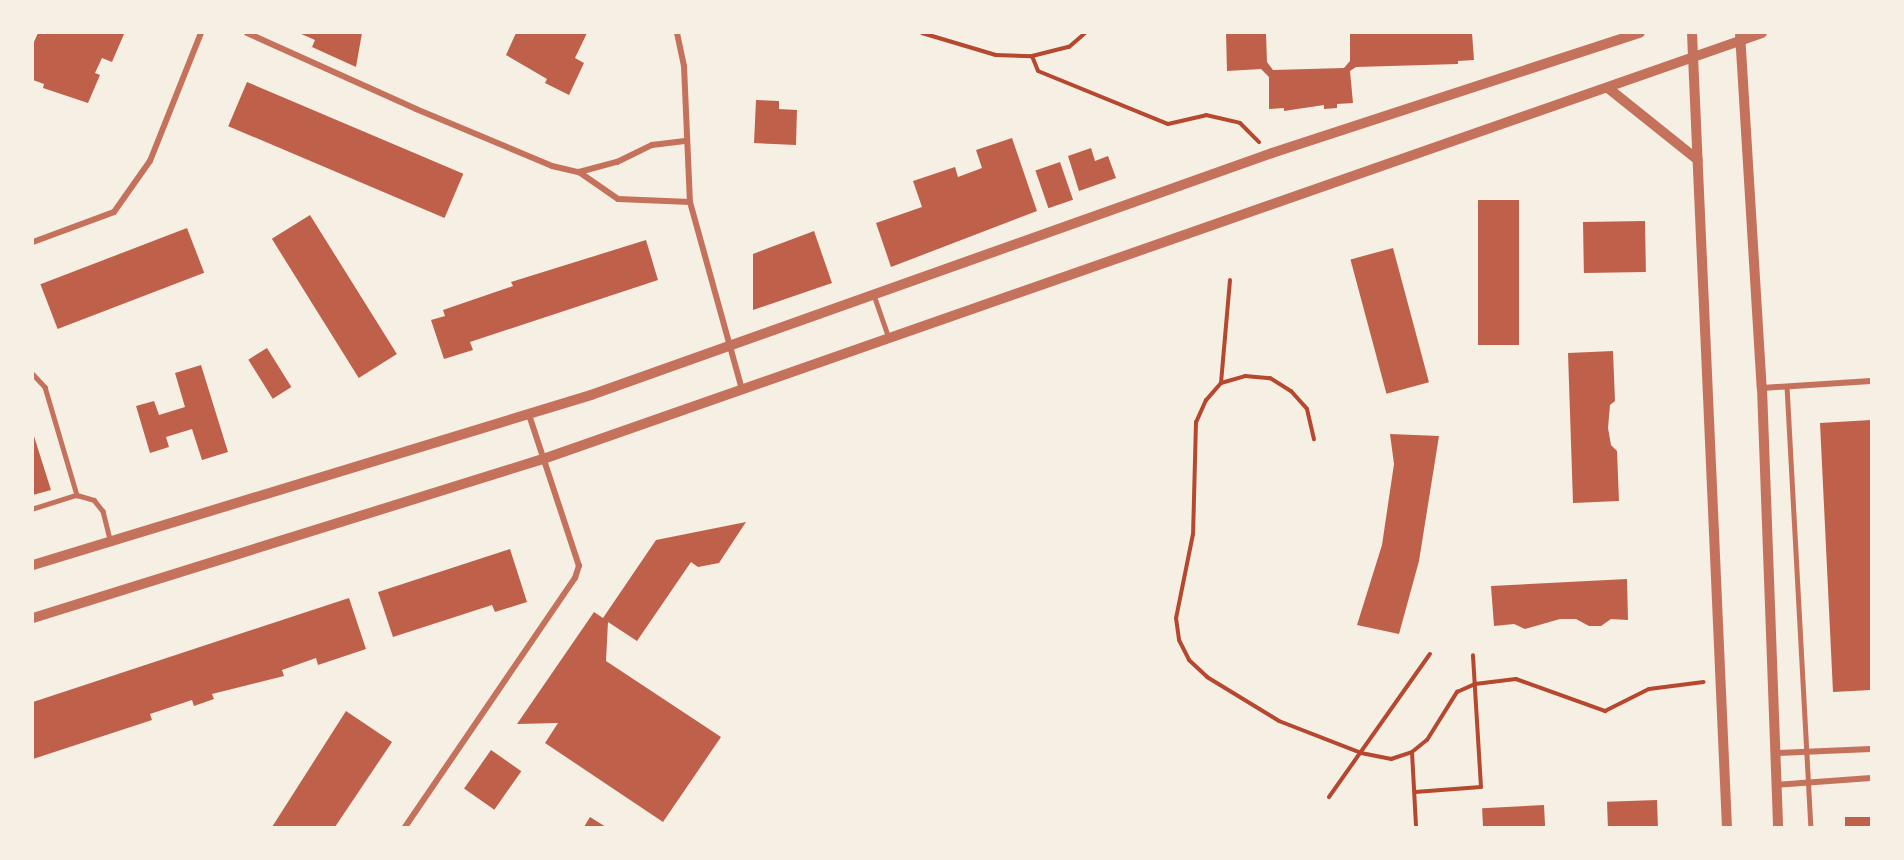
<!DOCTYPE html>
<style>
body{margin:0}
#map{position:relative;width:1904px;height:860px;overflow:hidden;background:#f6efe4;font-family:"Asap Condensed",sans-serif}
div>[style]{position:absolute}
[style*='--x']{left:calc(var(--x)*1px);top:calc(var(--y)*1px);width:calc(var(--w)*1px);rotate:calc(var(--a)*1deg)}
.building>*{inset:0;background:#bf614a;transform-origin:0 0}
.path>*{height:4px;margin:-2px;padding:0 2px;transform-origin:2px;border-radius:2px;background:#b5482f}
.service>*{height:4.5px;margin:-2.25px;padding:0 2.25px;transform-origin:2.25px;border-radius:2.25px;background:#c5725c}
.minor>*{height:6px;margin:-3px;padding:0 3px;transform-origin:3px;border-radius:3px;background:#c5725c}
.tertiary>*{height:10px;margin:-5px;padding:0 5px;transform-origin:5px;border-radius:5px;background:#c5725c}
span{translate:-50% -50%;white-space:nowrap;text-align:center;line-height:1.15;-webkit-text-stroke:5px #f6efe4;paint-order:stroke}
.frame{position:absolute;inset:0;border:34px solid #f6efe4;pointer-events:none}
</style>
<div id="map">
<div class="building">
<div style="clip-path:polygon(38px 33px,121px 33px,124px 34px,112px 62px,102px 58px,95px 73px,100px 75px,88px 103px,43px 88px,44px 84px,33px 80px,33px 44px)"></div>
<div style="clip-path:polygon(299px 33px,362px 33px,356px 67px,312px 47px,315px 40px)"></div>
<div style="clip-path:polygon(516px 33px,587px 33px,575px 58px,584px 63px,569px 95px,545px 83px,547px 79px,506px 55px)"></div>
<div style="clip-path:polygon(1226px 33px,1266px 33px,1267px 62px,1273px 70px,1344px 68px,1350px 61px,1350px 33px,1472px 33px,1474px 60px,1458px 61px,1458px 64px,1356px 67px,1350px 71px,1353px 103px,1337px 104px,1337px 108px,1324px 109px,1324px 105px,1284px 111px,1284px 108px,1269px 109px,1269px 77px,1261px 69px,1227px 71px)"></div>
<div style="left:247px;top:82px;width:235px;height:48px;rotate:23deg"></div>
<div style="clip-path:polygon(756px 100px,779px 101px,779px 109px,797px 110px,796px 145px,754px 143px)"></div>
<div style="clip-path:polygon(1012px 138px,1037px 211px,891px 267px,876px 223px,922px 207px,913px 181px,955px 167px,958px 177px,982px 168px,976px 150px)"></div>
<div style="clip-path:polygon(1091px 148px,1095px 161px,1108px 156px,1116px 178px,1079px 191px,1068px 156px)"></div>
<div style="left:1060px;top:162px;width:40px;height:26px;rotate:71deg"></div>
<div style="left:1478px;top:200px;width:41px;height:145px"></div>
<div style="left:310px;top:215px;width:164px;height:45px;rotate:58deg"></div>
<div style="left:1645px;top:221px;width:51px;height:62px;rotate:89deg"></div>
<div style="left:187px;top:228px;width:48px;height:157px;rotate:69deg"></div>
<div style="clip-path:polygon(814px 231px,832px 283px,753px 310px,753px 254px)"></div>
<div style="clip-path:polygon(646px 240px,658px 280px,470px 342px,473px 350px,444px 359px,431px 320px,445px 316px,443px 310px,513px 286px,511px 282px)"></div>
<div style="left:1393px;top:248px;width:139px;height:44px;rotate:75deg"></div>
<div style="left:267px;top:348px;width:46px;height:22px;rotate:58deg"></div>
<div style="clip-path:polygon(1613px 351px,1615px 401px,1610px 405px,1608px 428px,1611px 445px,1617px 451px,1619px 501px,1573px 503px,1568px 353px)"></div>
<div style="clip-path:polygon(201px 365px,228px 452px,202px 460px,192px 429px,166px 437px,169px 447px,150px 453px,136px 406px,154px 401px,159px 415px,185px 407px,175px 373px)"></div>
<div style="clip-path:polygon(1871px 420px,1871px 690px,1833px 692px,1820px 423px)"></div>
<div style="clip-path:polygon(33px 433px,51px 490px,33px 495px)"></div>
<div style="clip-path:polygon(1390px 434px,1439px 436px,1419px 561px,1399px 634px,1357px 625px,1382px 545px,1394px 464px)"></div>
<div style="clip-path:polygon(746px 522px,719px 563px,698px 567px,691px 562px,637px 641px,608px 622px,606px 661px,721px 737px,663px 822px,545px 743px,558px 723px,517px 724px,594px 612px,603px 618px,656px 540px)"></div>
<div style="clip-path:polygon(510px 549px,527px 602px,495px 612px,492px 605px,393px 637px,378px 592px)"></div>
<div style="clip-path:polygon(1627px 579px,1628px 620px,1611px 619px,1601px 626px,1589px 626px,1576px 619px,1560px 619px,1525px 629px,1514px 624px,1494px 626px,1491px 586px)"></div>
<div style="clip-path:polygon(349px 598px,366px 649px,318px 665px,316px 658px,282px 670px,284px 676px,212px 694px,214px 699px,194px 706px,192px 700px,150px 714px,152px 720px,33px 759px,33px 702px)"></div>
<div style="clip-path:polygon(346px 711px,392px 742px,335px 827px,272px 827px)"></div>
<div style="left:491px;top:750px;width:37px;height:47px;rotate:35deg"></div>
<div style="left:1657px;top:800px;width:27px;height:50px;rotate:88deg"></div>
<div style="left:1544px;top:805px;width:22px;height:62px;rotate:87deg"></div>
<div style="clip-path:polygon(590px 817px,606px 827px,584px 827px)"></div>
<div style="left:1871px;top:817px;width:10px;height:26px;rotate:90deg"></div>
</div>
<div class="path">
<div style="--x:922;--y:33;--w:77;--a:16.6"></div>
<div style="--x:996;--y:55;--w:36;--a:2"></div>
<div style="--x:1032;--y:56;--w:38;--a:-14"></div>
<div style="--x:1069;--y:47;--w:21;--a:-41"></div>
<div style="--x:1032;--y:56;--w:16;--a:68"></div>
<div style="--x:1038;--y:71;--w:140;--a:22.2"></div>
<div style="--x:1168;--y:124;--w:39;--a:-13"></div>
<div style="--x:1206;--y:115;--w:35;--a:13"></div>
<div style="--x:1240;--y:123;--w:27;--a:45"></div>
<div style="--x:1230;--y:280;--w:103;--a:95"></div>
<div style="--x:1221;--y:383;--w:23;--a:131"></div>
<div style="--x:1206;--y:400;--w:24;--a:114"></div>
<div style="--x:1196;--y:422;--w:112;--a:91.5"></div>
<div style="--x:1193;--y:534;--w:86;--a:101.4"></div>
<div style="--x:1176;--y:618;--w:22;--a:82"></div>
<div style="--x:1179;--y:640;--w:22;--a:63"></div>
<div style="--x:1189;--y:660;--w:25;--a:43"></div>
<div style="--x:1207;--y:677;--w:84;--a:31.4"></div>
<div style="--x:1279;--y:721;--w:88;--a:21.3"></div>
<div style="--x:1361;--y:753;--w:31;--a:11"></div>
<div style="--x:1391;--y:759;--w:22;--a:-18"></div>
<div style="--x:1412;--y:752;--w:19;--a:-39"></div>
<div style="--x:1427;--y:740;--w:57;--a:-58"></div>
<div style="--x:1457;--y:692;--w:20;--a:-24"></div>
<div style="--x:1475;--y:684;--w:41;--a:-7"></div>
<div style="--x:1516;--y:679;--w:95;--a:19.8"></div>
<div style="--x:1605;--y:711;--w:49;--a:-26.6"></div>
<div style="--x:1649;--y:689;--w:55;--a:-7.3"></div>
<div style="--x:1221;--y:383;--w:25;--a:-16"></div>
<div style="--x:1245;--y:376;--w:25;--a:5"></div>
<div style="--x:1270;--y:378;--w:25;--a:32"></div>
<div style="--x:1291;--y:391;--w:24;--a:48"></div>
<div style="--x:1307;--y:409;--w:31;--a:77"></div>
<div style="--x:1412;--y:752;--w:75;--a:86.9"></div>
<div style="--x:1415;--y:792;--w:66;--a:-4.3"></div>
<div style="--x:1481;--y:787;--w:132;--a:-93.5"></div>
<div style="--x:1329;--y:797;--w:175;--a:-54.8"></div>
</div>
<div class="service">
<div style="--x:874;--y:295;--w:46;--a:70.8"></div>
<div style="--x:33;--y:374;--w:18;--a:47"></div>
<div style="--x:45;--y:387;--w:113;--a:73.5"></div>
<div style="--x:77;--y:495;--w:46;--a:162.3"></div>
<div style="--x:1787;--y:386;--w:442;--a:86.9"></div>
<div style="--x:77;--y:495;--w:18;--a:16"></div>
<div style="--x:94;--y:500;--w:14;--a:51"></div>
<div style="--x:103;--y:511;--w:32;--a:76"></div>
</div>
<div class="minor">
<div style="--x:247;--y:33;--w:185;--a:24.2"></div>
<div style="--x:416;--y:109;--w:147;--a:22.7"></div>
<div style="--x:552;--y:166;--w:28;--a:13"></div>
<div style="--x:579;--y:172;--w:47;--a:34.7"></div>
<div style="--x:618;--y:199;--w:72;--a:2.4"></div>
<div style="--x:677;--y:33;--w:34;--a:78"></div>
<div style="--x:684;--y:66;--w:136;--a:87.5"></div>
<div style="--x:690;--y:202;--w:194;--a:74.5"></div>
<div style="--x:579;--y:172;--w:39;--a:-15"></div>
<div style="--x:617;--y:162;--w:39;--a:-26"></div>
<div style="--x:652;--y:145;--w:33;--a:-7"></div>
<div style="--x:33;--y:242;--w:86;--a:-20.3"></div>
<div style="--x:114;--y:212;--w:62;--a:-54.8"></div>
<div style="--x:150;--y:161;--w:138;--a:-68.3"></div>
<div style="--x:1762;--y:388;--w:109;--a:-3.7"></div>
<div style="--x:1776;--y:753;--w:95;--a:-2.4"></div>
<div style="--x:1776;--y:785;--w:95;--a:-4.2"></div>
<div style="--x:405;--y:827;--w:301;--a:-55.7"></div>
<div style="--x:575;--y:578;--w:13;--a:-72"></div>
<div style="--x:579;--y:566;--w:159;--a:-108.3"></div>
</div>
<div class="tertiary">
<div style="--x:1692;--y:33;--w:795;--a:87.48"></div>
<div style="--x:1740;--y:33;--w:356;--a:86.5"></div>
<div style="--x:1762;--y:388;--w:439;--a:87.9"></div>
<div style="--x:1608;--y:88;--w:115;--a:38.7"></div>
<div style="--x:33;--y:565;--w:583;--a:-16.94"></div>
<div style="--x:591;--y:395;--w:723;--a:-19.56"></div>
<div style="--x:1272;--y:153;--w:387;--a:-18.1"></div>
<div style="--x:33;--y:618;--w:537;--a:-17.32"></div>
<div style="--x:546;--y:458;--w:1288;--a:-19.26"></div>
</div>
<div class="frame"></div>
</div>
